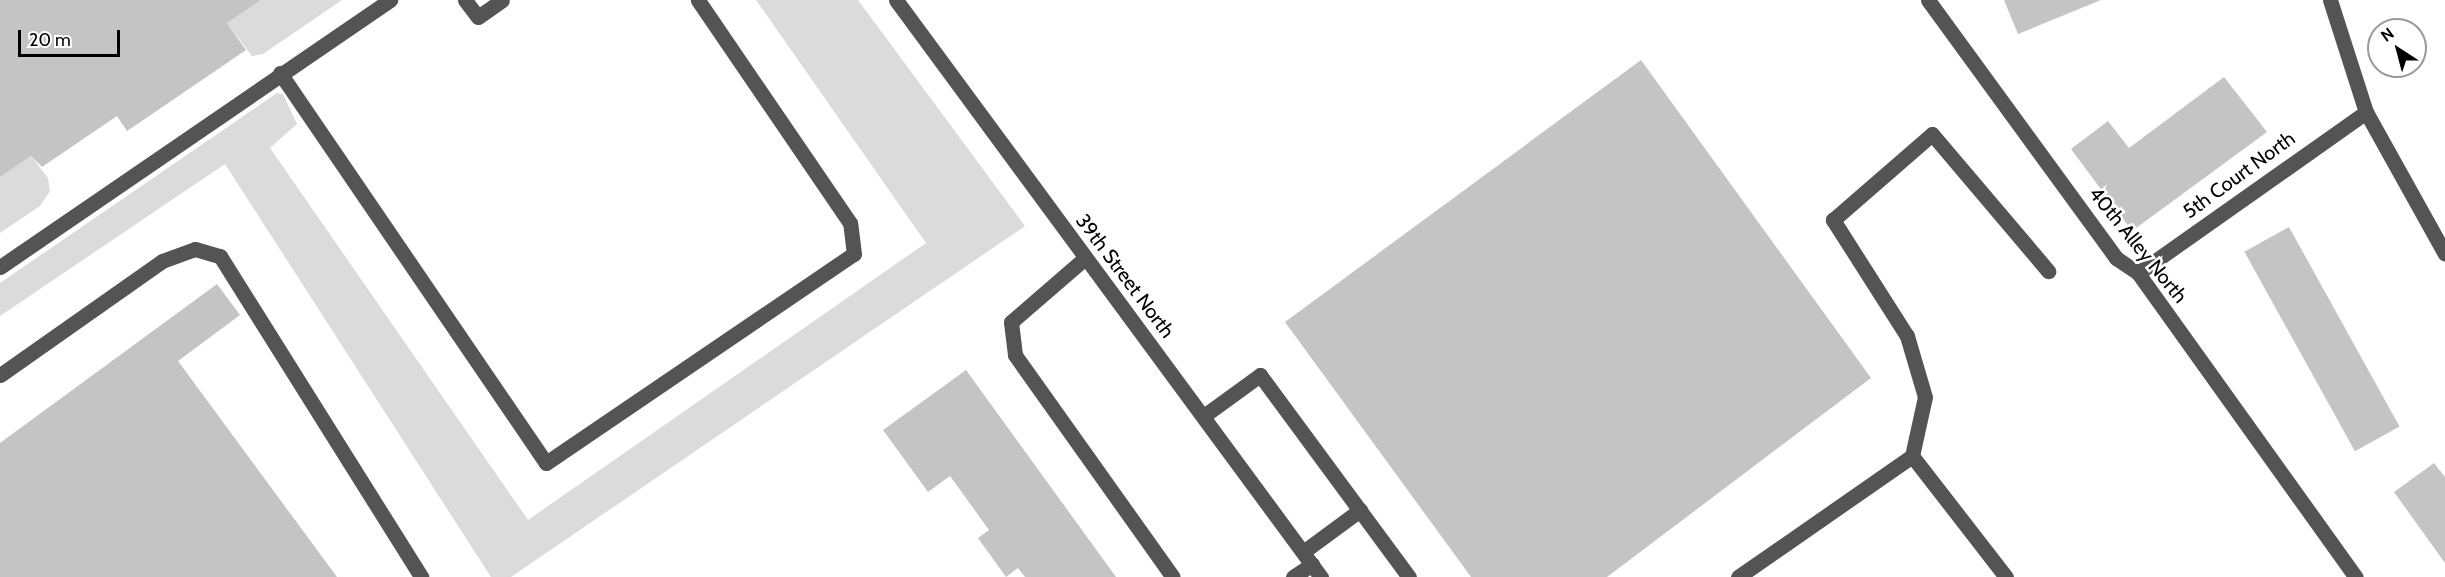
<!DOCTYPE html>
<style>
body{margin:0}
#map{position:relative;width:2445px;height:577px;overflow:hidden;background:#fff;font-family:Cabin,sans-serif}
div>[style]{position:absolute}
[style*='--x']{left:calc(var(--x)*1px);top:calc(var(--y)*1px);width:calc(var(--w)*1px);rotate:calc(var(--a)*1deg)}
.green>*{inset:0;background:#dbdbdb}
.building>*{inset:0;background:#c4c4c4;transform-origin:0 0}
.minor>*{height:15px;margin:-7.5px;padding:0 7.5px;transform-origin:7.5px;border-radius:7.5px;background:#545454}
span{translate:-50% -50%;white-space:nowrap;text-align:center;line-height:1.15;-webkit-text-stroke:5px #fff;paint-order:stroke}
.street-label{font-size:20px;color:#000}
.north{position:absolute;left:2367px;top:18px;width:60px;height:60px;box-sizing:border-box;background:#fff;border:2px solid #999;border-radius:50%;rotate:324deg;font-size:16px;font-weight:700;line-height:24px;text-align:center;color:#000}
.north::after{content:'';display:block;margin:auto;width:21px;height:27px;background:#000;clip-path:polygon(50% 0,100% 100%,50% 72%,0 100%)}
.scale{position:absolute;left:18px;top:30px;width:102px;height:27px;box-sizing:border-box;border:3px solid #000;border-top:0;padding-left:8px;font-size:18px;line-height:21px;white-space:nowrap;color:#000;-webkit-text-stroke:4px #fff;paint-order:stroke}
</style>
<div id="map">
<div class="green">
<div style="clip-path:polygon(261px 0,342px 0,263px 54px,252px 56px,227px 23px)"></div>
<div style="clip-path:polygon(756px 0,858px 0,1025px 226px,511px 577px,491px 577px,225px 164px,0 316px,0 283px,277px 93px,283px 94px,297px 124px,270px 148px,528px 520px,926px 243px)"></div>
<div style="clip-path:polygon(31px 156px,48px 178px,50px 191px,40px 206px,0 233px,0 177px)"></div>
</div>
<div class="building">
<div style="clip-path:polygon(0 0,261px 0,227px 23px,246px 50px,136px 125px,127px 131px,117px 116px,42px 167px,31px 156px,0 177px)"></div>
<div style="clip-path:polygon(2004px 0,2101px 0,2018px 34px)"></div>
<div style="clip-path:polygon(1641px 60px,1871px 378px,1607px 577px,1471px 577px,1285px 322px)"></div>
<div style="clip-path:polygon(2224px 77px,2267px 132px,2132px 231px,2071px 149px,2108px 121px,2129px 148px)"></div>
<div style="left:2289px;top:227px;width:228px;height:51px;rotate:61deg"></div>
<div style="clip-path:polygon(217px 284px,240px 315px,178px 361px,337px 577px,0 577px,0 443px)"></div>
<div style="clip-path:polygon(966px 370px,1116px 577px,1025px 577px,1018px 568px,1006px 577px,978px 538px,989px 530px,950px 476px,928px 492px,883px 430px)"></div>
<div style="clip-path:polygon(2434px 463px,2445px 477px,2445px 563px,2394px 492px)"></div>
</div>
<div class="minor">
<div style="--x:465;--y:0;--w:21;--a:53"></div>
<div style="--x:478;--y:17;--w:29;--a:-35"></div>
<div style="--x:896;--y:0;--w:717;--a:53.63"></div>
<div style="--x:1928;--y:0;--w:319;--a:53.9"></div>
<div style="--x:2116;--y:258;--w:27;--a:34"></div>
<div style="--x:2138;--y:273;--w:374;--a:54.4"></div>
<div style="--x:2330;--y:0;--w:118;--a:72.2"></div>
<div style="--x:2366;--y:112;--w:162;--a:60.9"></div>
<div style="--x:280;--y:73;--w:472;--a:55.7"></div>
<div style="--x:546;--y:463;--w:372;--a:-34.2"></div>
<div style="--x:854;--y:254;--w:31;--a:-97"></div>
<div style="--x:850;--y:223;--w:270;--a:-124.3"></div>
<div style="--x:1085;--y:258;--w:98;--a:139.1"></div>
<div style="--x:1011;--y:322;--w:33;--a:83"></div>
<div style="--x:1015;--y:355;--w:272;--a:54.6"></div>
<div style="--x:0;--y:267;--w:473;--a:-34.4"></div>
<div style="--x:2138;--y:273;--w:279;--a:-35.2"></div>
<div style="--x:0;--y:375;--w:198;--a:-35.1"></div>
<div style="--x:162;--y:261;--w:35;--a:-20"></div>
<div style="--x:195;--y:249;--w:26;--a:16"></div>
<div style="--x:220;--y:256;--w:379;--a:57.9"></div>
<div style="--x:1205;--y:415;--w:68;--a:-36"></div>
<div style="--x:1260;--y:375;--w:251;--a:53.6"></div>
<div style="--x:1303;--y:552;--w:71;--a:-36.4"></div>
<div style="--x:1293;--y:577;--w:23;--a:-34"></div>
<div style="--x:1738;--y:577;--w:212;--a:-34.8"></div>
<div style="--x:2006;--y:577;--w:153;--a:-127.8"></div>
<div style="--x:1912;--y:456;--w:60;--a:-77.6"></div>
<div style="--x:1925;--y:397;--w:64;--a:-106.4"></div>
<div style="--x:1907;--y:336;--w:138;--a:-122.5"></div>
<div style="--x:1833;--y:220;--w:131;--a:-41"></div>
<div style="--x:1932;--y:134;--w:180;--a:49.7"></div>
</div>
<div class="street-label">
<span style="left:2239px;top:175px;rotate:-36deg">5th Court North</span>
<span style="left:2138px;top:245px;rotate:51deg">40th Alley North</span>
<span style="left:1125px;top:276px;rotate:53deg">39th Street North</span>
</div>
<div class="north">N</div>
<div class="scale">20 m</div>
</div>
